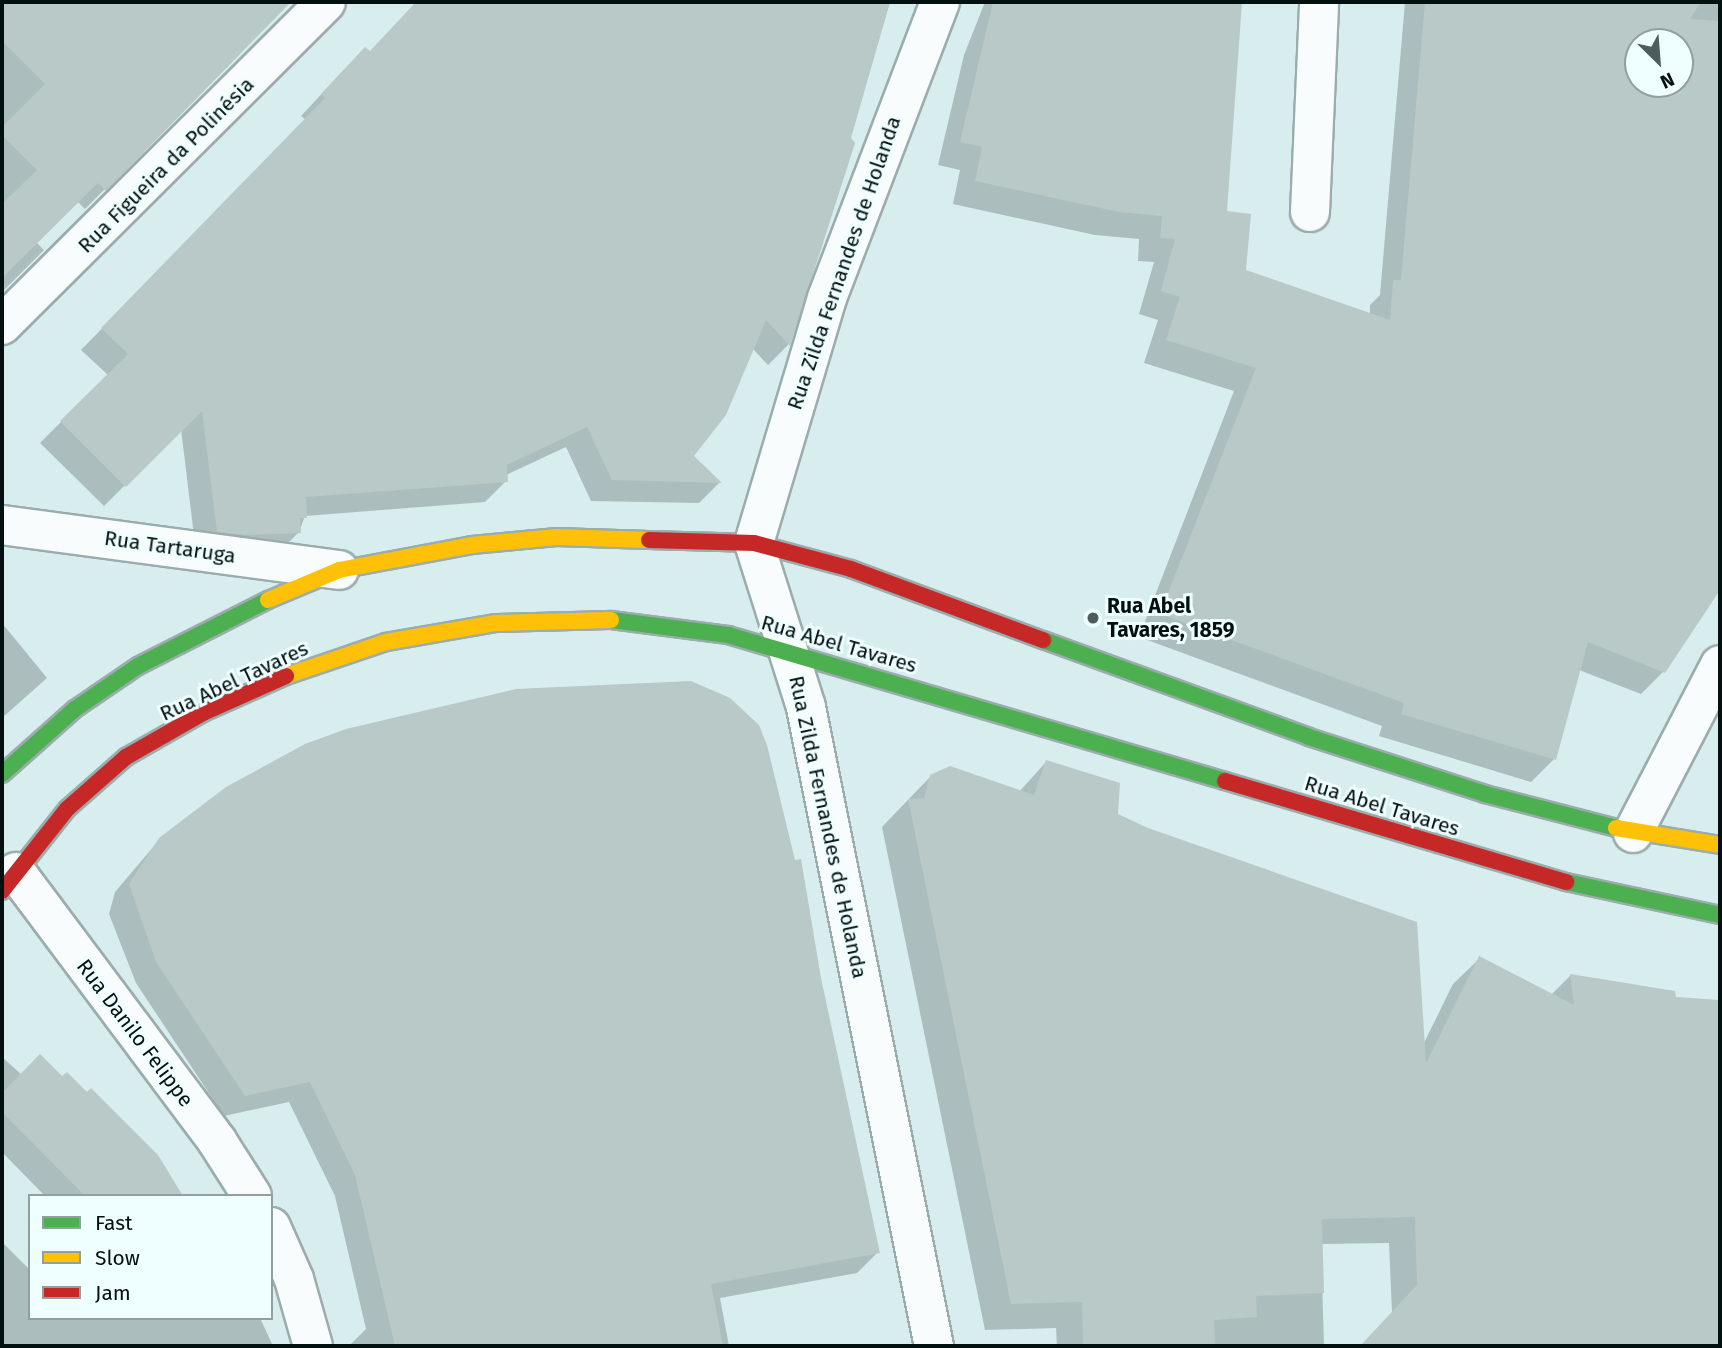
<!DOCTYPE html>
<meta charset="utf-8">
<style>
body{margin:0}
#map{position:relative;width:1722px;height:1348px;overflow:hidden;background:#d7edee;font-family:"Fira Sans",sans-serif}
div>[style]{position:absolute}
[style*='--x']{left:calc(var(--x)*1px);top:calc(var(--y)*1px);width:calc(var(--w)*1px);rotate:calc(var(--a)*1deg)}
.shadow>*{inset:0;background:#0003}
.building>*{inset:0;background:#b8c9c7}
.roads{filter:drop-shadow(2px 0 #9bacad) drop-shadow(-2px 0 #9bacad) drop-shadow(0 2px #9bacad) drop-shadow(0 -2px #9bacad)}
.street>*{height:38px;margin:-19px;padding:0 19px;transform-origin:19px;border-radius:19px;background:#f9fcfc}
.fast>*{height:16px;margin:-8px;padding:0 8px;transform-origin:8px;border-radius:8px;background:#4caf50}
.slow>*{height:16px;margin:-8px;padding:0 8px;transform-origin:8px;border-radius:8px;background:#ffc107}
.jam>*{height:16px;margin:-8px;padding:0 8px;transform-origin:8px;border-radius:8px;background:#c62828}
.dots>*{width:19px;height:19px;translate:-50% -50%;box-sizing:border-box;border:4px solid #effeff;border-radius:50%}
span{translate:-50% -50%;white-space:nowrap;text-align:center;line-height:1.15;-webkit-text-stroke:6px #effeff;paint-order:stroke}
.street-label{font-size:21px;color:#031010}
.poi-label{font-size:21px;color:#031010;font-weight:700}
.left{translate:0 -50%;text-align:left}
.frame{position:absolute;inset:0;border:4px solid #031010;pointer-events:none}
.legend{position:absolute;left:28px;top:1194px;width:245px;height:126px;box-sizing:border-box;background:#effeff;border:2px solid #919f9f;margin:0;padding:9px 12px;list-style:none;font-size:21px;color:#031010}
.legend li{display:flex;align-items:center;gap:14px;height:35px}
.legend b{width:35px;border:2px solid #919f9f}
.north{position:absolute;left:1624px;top:28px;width:70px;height:70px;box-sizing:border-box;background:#effeff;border:2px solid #919f9f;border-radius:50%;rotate:155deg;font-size:19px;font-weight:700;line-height:28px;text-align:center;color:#031010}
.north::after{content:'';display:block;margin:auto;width:24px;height:32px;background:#4d5d5e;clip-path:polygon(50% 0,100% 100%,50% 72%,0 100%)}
</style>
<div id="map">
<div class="shadow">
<div style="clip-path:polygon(2px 2px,53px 2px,70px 19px,87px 2px,290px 2px,85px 209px,77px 201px,36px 242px,44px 250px,2px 292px)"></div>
<div style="clip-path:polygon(455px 2px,890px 2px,849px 139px,853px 143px,788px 345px,768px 365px,752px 348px,692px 456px,719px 483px,699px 503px,591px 501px,566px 447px,506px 475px,506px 481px,485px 502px,305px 516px,299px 532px,278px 553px,196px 552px,181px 429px,104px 506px,40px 443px,108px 375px,81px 350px,306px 120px,301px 116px,344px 70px,369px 53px,416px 44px)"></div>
<div style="clip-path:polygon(evenodd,985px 2px,1241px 2px,1226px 213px,1245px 271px,1370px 315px,1370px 305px,1380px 295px,1405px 2px,1720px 2px,1720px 588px,1664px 671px,1641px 694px,1579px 670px,1554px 759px,1531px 782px,1379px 736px,1382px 726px,1139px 637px,1234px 391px,1144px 363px,1158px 320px,1139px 314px,1154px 262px,1138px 261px,1139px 239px,1095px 235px,953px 204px,960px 170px,938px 165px,964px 55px,985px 2px,1638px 42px,1680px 42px,1680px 84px,1638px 84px,1638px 42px)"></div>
<div style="clip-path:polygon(2px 623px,47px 678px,2px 718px)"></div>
<div style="clip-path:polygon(1046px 762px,1423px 1045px,1453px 984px,1480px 958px,1551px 995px,1570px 976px,1675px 999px,1720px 1002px,1720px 1346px,1361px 1346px,1392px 1313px,1389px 1243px,1321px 1244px,1324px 1346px,1057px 1346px,1056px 1328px,985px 1330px,882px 827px,931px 776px,1019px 792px)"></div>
<div style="clip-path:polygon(160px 839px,819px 978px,878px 1252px,857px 1273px,720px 1298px,729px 1346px,349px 1346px,366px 1329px,335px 1196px,289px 1102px,224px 1116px,136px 983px,109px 914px,115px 892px)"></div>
<div style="clip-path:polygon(2px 1057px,22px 1075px,182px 1196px,45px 1196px,2px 1152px)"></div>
<div style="clip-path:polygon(2px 1242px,30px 1270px,30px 1318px,260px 1318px,273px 1346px,2px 1346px)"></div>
</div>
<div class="building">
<div style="clip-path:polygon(2px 2px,291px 2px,106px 191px,98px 183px,2px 278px,2px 204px,37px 170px,2px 135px,2px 127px,45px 84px,2px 41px)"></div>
<div style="clip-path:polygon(416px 2px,890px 2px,851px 138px,855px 143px,790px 346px,766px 320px,726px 415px,694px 456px,722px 483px,612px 480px,587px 427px,507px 465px,508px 482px,306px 497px,307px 518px,300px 518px,301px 533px,246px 535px,217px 532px,202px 411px,126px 487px,60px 421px,128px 354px,101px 328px,325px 98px,321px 94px,365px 47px,370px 51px)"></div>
<div style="clip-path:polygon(evenodd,993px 2px,1242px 2px,1227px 211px,1251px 214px,1246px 270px,1390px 320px,1393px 280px,1401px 280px,1425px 2px,1701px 2px,1690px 19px,1720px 21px,1720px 590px,1665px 673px,1588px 642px,1556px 760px,1401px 714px,1404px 703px,1160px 614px,1256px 368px,1166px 340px,1180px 297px,1161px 291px,1175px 239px,1160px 238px,1162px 216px,1119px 212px,975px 181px,982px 147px,960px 142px,993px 2px,1638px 42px,1680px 42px,1680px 84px,1638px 84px,1638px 42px)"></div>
<div style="clip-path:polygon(691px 681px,730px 698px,759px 725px,767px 745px,795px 860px,801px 859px,821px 978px,880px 1253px,711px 1284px,723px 1346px,395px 1346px,355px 1175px,310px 1082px,245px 1096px,156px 962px,129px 884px,159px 838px,226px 787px,305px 744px,346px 729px,516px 689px)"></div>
<div style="clip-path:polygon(1046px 760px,1120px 783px,1118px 814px,1148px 828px,1417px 922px,1426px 1063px,1479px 956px,1574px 1005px,1570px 974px,1675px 991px,1676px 997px,1720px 1000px,1720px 1346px,1360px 1346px,1417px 1285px,1415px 1217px,1322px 1219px,1324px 1293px,1256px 1296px,1257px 1317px,1214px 1320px,1215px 1346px,1083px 1346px,1082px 1302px,1011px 1304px,908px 799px,924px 798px,930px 775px,950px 766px,1034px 795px)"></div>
<div style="clip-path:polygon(40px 1054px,62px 1076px,67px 1072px,87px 1092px,91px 1088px,158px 1155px,183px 1196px,85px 1196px,2px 1112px,2px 1093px)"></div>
</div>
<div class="roads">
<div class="street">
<div style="--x:1310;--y:212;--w:210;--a:-87.5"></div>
<div style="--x:2;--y:325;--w:457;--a:-44.9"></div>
<div style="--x:2;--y:525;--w:340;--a:7.6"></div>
<div style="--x:1633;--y:833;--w:189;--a:-62.6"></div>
<div style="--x:16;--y:872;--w:336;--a:53.2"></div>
<div style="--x:217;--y:1141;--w:65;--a:57.5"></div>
<div style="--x:271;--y:1227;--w:57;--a:66.1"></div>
<div style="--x:294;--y:1279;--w:70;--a:74.2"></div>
<div style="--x:934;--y:1346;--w:652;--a:-101.33"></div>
<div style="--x:806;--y:707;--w:172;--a:-107.6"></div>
<div style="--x:754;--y:543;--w:256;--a:-73.4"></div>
<div style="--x:827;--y:298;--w:317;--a:-69.1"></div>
</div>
<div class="fast">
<div style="--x:611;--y:620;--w:118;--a:7.3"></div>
<div style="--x:728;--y:635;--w:518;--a:16.37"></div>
<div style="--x:1043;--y:640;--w:283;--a:20"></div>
<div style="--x:1309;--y:737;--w:185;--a:17.9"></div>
<div style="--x:1485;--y:794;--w:135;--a:14.5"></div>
<div style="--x:2;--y:774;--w:98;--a:-41.7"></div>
<div style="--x:75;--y:709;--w:76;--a:-34.3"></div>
<div style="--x:138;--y:666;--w:146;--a:-26.9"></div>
<div style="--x:1566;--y:882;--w:157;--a:12.1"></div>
</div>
<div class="slow">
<div style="--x:268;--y:600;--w:77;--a:-22.9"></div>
<div style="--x:339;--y:570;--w:135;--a:-10.6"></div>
<div style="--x:472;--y:545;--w:85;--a:-5.4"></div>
<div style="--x:557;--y:537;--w:92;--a:1.9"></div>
<div style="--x:286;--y:676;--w:106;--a:-18.8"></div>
<div style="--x:386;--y:642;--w:112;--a:-9.8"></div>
<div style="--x:496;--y:623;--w:115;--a:-1.5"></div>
<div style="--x:1616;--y:828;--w:105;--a:9.3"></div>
</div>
<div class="jam">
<div style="--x:649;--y:540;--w:105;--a:1.6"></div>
<div style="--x:754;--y:543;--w:100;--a:15"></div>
<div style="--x:851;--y:569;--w:205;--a:20.3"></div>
<div style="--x:1225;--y:781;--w:356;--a:16.5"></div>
<div style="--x:2;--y:891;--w:105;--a:-51.6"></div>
<div style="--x:67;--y:809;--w:79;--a:-41.4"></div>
<div style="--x:126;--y:757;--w:89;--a:-29.7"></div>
<div style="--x:203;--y:713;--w:91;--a:-24"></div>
</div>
</div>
<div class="dots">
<div style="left:1093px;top:618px;background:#4d5d5e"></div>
</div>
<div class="street-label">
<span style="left:166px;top:165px;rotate:-45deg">Rua Figueira da Polinésia</span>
<span style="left:844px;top:263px;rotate:-71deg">Rua Zilda Fernandes de Holanda</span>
<span style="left:170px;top:547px;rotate:8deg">Rua Tartaruga</span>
<span style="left:839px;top:644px;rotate:16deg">Rua Abel Tavares</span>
<span style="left:234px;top:681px;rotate:-25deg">Rua Abel Tavares</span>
<span style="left:1382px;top:806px;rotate:17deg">Rua Abel Tavares</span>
<span style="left:828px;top:827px;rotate:78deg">Rua Zilda Fernandes de Holanda</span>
<span style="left:135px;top:1033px;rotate:53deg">Rua Danilo Felippe</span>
</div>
<div class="poi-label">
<span class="left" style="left:1107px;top:618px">Rua Abel<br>Tavares, 1859</span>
</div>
<div class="frame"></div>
<ul class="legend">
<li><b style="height:9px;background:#4caf50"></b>Fast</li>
<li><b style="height:9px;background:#ffc107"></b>Slow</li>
<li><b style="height:9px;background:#c62828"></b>Jam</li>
</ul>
<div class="north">N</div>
</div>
